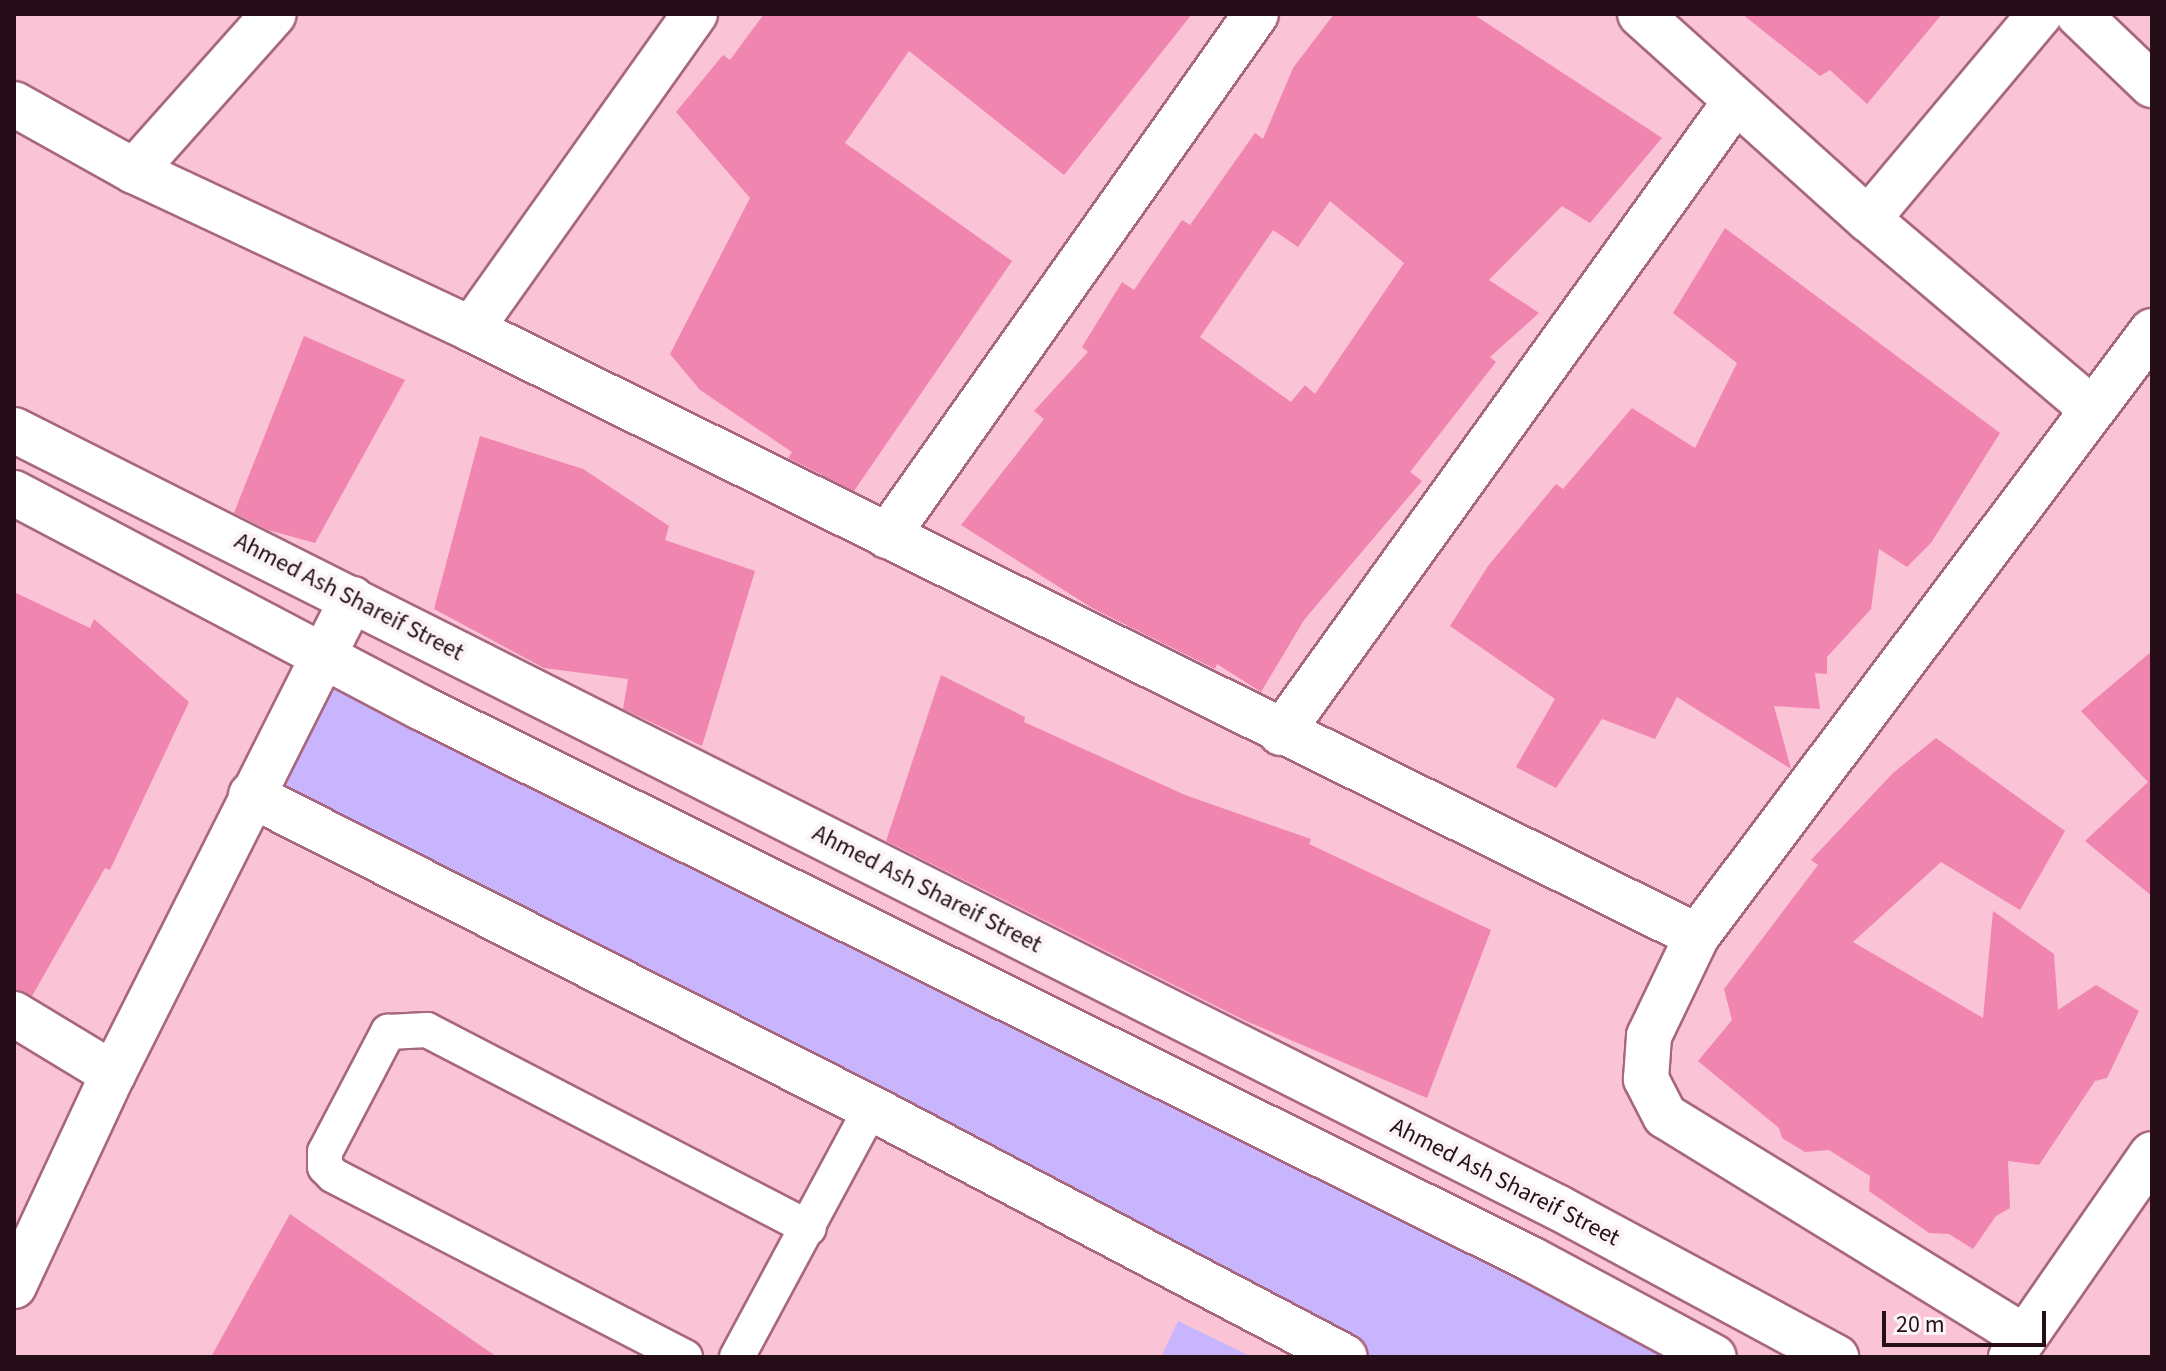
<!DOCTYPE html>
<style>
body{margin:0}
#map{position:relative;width:2166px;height:1371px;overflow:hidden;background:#fbc3d6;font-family:"Source Sans 3",sans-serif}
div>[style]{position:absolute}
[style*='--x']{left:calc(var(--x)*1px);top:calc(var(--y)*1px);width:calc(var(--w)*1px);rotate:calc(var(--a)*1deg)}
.green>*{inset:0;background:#c9b5fd}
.building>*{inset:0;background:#f085af}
.roads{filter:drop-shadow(2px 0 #a7687f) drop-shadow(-2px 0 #a7687f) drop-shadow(0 2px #a7687f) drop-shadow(0 -2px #a7687f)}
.lane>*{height:34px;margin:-17px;padding:0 17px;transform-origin:17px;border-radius:17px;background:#fff}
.street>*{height:44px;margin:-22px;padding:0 22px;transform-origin:22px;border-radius:22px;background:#fff}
.secondary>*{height:44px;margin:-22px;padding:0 22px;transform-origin:22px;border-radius:22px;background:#fff}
span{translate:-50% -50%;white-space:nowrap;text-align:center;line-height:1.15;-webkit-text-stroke:8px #fbf4f6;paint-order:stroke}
.street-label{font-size:24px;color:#260e18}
.frame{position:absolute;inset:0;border:16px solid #260e18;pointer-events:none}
.scale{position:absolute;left:1882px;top:1311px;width:164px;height:36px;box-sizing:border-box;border:4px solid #260e18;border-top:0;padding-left:10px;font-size:24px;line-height:28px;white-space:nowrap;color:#260e18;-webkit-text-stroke:6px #fbf4f6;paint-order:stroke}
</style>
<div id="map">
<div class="green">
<div style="clip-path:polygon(323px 654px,1714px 1357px,1345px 1357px,251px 795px)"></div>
<div style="clip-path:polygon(1178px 1321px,1252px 1357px,1161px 1357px)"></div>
</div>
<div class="building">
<div style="clip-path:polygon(764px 14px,1192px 14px,1064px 175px,909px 51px,845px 143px,1012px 261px,854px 491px,788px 458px,792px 452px,700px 390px,670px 354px,750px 198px,676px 112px,723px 55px,730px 60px)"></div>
<div style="clip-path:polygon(evenodd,1334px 14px,1473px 14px,1662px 138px,1590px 223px,1562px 206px,1489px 280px,1539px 313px,1490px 357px,1496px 362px,1410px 472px,1422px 481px,1304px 620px,1261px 692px,1217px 664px,1215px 669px,1092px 608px,961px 525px,1044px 419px,1034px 411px,1088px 352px,1082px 347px,1122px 282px,1134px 290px,1182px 220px,1190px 225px,1255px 133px,1263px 139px,1293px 68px,1334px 14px,1330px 201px,1404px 263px,1315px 394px,1305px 385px,1291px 402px,1200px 337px,1273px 230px,1298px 247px,1330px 201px)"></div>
<div style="clip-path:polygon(1742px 14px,1942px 14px,1867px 104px,1830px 70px,1820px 76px)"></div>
<div style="clip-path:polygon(1725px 228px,2000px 433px,1931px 543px,1907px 567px,1879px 549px,1871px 609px,1827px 657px,1827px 674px,1815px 673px,1820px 709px,1774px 706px,1791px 769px,1677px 697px,1655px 739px,1602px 719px,1556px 788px,1516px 767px,1555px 699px,1450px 626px,1488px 566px,1556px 484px,1563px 489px,1632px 408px,1695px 448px,1737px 363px,1673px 313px)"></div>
<div style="clip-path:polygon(304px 336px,405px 380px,315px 543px,268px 530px,234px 513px)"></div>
<div style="clip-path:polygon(480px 436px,583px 469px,669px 526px,665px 540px,755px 571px,702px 746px,623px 709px,628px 679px,544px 668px,434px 609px)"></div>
<div style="clip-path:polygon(14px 592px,90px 628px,94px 619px,189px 702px,110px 870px,105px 868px,32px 996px,14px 989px)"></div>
<div style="clip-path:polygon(2152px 651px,2152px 896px,2085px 841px,2148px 782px,2081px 711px)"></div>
<div style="clip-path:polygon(941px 675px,1025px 717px,1024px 722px,1185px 795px,1311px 839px,1309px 844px,1491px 930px,1427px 1098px,1246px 1021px,886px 841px)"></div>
<div style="clip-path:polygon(1936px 738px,2065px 831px,2020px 910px,1941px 862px,1853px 942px,1983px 1018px,1993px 911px,2054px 954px,2058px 1010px,2096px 985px,2139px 1011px,2107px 1078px,2095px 1081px,2039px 1165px,2008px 1161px,2010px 1208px,1996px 1216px,1973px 1249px,1949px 1234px,1929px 1233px,1869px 1191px,1870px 1176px,1829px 1150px,1805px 1152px,1782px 1138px,1779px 1128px,1698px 1061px,1732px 1020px,1724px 989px,1818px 865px,1811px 860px,1893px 773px)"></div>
<div style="clip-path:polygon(290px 1214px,497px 1357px,211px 1357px)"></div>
</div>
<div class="roads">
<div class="lane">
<div style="--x:685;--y:1357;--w:396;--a:-152.7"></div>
<div style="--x:333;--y:1175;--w:11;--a:-135"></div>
<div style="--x:325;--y:1167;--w:15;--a:-90"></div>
<div style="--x:325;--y:1152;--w:136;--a:-62.3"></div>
<div style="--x:388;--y:1032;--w:39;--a:-3"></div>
<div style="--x:427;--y:1030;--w:430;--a:27.4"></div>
<div style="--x:737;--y:1357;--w:283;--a:-61.7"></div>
</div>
<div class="street">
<div style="--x:1640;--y:14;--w:307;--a:42"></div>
<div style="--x:1868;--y:219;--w:291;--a:40.3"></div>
<div style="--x:2078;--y:14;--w:103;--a:43.8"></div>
<div style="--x:14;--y:104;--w:137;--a:29.2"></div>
<div style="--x:134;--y:171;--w:372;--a:25.1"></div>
<div style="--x:471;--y:329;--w:1368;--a:26.34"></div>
<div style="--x:134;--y:171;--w:210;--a:-48.3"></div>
<div style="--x:1868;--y:219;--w:268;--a:-50"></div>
<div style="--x:471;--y:329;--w:387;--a:-54.6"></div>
<div style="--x:887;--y:536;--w:639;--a:-54.74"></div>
<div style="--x:1281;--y:733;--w:777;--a:-54.27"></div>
<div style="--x:251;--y:795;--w:695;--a:26.79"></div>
<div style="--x:871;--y:1108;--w:535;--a:27.71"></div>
<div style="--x:14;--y:1014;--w:116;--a:31.2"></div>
<div style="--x:14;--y:1286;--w:234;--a:-65"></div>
<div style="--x:113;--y:1074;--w:532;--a:-63.29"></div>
<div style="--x:2023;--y:1336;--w:420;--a:-148.4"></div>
<div style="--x:1665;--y:1116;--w:42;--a:-117.2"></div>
<div style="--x:1646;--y:1079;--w:43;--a:-86"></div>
<div style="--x:1649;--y:1036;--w:111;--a:-64.4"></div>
<div style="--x:1697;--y:936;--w:757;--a:-53.05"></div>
<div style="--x:2011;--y:1357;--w:247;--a:-55.2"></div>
</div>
<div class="secondary">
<div style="--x:14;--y:430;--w:1730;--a:26.73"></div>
<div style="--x:1559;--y:1208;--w:315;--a:28.3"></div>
<div style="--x:14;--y:493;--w:461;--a:27.8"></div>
<div style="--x:422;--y:708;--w:1241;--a:26.42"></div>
<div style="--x:1533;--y:1260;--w:205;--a:28.2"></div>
</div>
</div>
<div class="street-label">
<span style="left:349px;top:597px;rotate:27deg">Ahmed Ash Shareif Street</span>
<span style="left:927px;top:889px;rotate:27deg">Ahmed Ash Shareif Street</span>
<span style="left:1505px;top:1182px;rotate:27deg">Ahmed Ash Shareif Street</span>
</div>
<div class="frame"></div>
<div class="scale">20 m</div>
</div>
